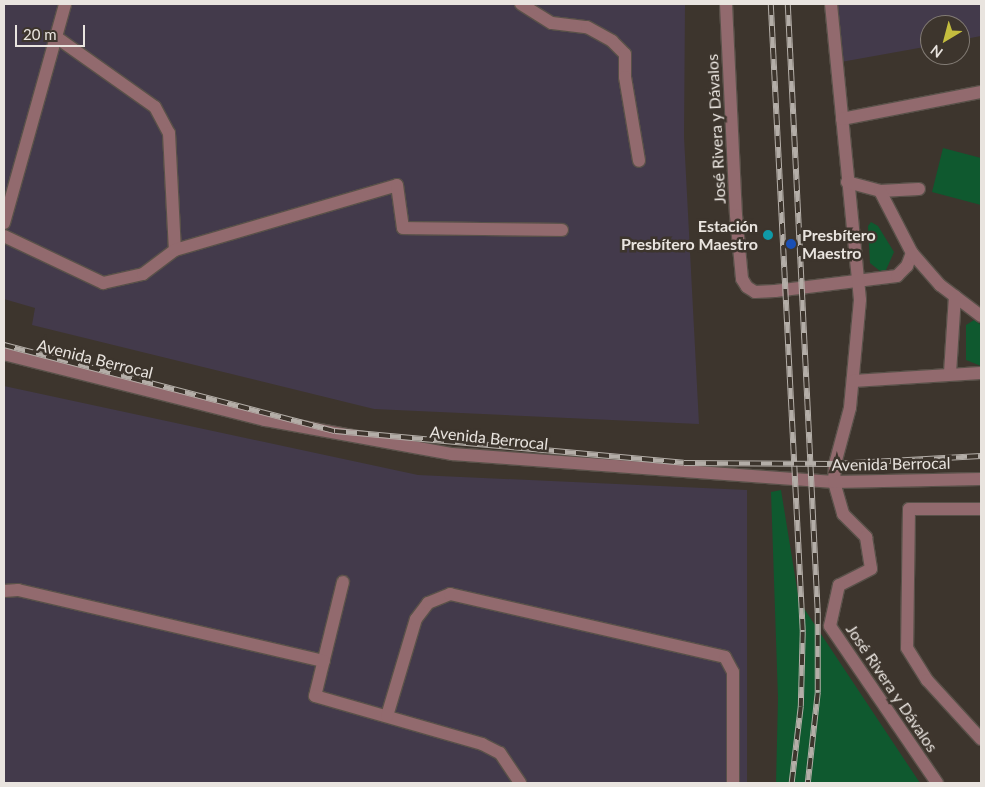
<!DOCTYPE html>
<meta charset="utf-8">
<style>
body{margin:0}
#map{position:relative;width:985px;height:787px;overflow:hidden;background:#3d352d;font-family:Lato,sans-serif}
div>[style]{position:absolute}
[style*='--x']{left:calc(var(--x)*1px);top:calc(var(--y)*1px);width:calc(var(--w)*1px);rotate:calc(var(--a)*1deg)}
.industrial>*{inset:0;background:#433a4b}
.green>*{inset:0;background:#0f592f}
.roads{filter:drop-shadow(1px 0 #595149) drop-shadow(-1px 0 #595149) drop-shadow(0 1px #595149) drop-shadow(0 -1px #595149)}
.minor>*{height:12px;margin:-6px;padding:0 6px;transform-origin:6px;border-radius:6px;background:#926a6e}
.rail>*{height:5.5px;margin-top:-2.75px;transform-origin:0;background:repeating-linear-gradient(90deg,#3d352d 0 11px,#b4aea8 0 22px);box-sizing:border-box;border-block:1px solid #b4aea8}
.dots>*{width:14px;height:14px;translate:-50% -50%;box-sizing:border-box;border:2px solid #3d352d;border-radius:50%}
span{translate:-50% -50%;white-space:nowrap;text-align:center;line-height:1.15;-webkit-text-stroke:5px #3d352d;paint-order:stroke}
.street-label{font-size:16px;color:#e9e4df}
.poi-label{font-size:16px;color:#e9e4df;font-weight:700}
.right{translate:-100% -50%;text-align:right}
.left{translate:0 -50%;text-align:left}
.frame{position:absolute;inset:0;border:5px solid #e9e4df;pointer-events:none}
.north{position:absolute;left:920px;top:15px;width:50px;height:50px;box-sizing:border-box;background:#3d352d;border:1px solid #827b74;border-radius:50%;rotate:217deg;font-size:14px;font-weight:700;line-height:20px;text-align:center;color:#e9e4df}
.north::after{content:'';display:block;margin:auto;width:18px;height:22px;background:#c4bd3e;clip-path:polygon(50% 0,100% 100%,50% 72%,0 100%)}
.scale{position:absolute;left:15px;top:25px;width:70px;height:22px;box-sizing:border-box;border:2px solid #e9e4df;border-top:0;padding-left:6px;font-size:15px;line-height:18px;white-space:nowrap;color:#e9e4df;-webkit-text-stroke:4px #3d352d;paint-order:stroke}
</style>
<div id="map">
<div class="industrial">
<div style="clip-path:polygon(4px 4px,685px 4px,684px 137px,699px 424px,374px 409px,32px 325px,35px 308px,4px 299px)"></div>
<div style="clip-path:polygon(837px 4px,981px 4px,981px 36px,960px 40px,960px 25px,930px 25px,930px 46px,841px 62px)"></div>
<div style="clip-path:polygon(4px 386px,418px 475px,747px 490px,747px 783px,4px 783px)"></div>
</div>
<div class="green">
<div style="clip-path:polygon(943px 148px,981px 158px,981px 205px,932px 192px)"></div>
<div style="clip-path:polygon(871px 222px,878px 226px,894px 252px,886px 270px,880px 271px,870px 263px,868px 226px)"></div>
<div style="clip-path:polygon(974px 320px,981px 325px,981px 366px,966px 360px,966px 325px)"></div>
<div style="clip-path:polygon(781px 490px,799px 601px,920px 783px,776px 783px,778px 698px,771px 492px)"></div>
</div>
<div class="roads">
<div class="minor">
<div style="--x:521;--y:4;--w:36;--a:32"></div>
<div style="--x:552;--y:23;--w:35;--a:7"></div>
<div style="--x:587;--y:27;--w:29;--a:29"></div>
<div style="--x:612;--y:41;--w:18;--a:45"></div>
<div style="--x:625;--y:54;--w:23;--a:90"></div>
<div style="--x:625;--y:77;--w:85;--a:80.5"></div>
<div style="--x:726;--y:4;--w:211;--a:87.3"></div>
<div style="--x:736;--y:215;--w:64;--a:84.6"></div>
<div style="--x:742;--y:279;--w:9;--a:58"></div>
<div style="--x:747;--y:287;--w:9;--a:32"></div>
<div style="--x:755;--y:292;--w:20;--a:-3"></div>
<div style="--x:775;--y:291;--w:123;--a:-7"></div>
<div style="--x:897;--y:276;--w:14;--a:-45"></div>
<div style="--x:907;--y:266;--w:14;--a:-69"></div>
<div style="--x:831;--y:4;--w:297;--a:84.4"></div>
<div style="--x:860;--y:300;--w:108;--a:95.3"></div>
<div style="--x:850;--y:408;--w:58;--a:105"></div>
<div style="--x:835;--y:464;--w:18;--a:93"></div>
<div style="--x:834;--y:482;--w:33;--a:74"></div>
<div style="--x:843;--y:514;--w:33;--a:45"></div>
<div style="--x:866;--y:537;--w:32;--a:81"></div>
<div style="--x:871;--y:569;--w:36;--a:153"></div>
<div style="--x:839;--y:585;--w:42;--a:102.4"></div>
<div style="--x:830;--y:626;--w:190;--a:55.7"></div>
<div style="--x:56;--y:37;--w:121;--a:35.3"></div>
<div style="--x:155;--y:107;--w:30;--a:62"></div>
<div style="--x:169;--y:133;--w:117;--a:87.1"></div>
<div style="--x:842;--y:119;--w:142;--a:-11"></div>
<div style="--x:847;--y:182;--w:34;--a:15"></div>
<div style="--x:880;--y:191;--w:39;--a:-3"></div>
<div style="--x:880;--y:191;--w:70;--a:62.7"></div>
<div style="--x:912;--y:253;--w:43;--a:48.8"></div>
<div style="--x:940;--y:285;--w:51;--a:37.1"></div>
<div style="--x:4;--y:223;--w:227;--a:-74.4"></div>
<div style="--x:4;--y:236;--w:110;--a:25.4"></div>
<div style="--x:103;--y:283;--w:41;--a:-12.7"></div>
<div style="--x:143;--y:274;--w:40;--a:-37"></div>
<div style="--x:175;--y:250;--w:231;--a:-16.3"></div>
<div style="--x:397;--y:185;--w:43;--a:82.1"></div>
<div style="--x:403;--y:228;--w:159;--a:0.7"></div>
<div style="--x:4;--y:354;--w:269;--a:14.2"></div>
<div style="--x:265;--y:420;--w:190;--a:10.3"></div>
<div style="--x:452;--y:454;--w:383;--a:4.2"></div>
<div style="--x:834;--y:482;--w:147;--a:-1.2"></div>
<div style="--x:950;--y:373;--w:77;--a:-86.3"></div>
<div style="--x:853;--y:381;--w:128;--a:-3.6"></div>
<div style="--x:981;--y:509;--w:72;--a:180"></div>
<div style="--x:909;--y:509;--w:139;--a:90.8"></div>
<div style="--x:907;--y:648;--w:38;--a:58"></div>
<div style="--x:927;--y:680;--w:80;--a:47.5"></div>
<div style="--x:343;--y:582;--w:117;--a:103.8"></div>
<div style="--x:315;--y:696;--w:174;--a:16"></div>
<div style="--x:482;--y:744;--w:20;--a:27"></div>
<div style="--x:500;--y:753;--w:36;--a:56"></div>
<div style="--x:4;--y:591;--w:14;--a:-4"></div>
<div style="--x:18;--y:590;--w:314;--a:13.1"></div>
<div style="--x:387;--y:716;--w:101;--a:-73.4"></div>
<div style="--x:416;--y:619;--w:20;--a:-53"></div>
<div style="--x:428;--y:603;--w:24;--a:-22"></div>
<div style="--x:450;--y:594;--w:282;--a:12.9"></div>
<div style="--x:725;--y:657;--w:17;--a:62"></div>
<div style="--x:733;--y:672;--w:111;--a:90"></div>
</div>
</div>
<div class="rail">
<div style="--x:771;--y:4;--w:629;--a:87.08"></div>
<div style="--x:803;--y:632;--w:75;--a:91.5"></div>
<div style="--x:801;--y:707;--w:77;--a:96.8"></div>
<div style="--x:788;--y:4;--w:610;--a:87.18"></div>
<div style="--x:818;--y:613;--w:80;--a:90"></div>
<div style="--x:818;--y:693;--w:91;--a:96.3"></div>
<div style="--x:4;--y:345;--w:342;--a:14.6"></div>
<div style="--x:335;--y:431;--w:350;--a:5.2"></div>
<div style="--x:684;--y:463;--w:151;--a:0.4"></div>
<div style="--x:835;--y:464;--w:146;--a:-3.1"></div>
</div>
<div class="dots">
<div style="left:768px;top:235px;background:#0f9aa8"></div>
<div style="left:791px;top:244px;background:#1a4fb4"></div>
</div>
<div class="street-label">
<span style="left:716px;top:129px;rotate:-93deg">José Rivera y Dávalos</span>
<span style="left:95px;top:359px;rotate:14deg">Avenida Berrocal</span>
<span style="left:489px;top:438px;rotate:6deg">Avenida Berrocal</span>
<span style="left:891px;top:464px;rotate:-1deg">Avenida Berrocal</span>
<span style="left:892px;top:688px;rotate:56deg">José Rivera y Dávalos</span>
</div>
<div class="poi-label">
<span class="right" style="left:758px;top:235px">Estación<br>Presbítero Maestro</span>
<span class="left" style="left:802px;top:244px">Presbítero<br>Maestro</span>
</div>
<div class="frame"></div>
<div class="north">N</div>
<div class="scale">20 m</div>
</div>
